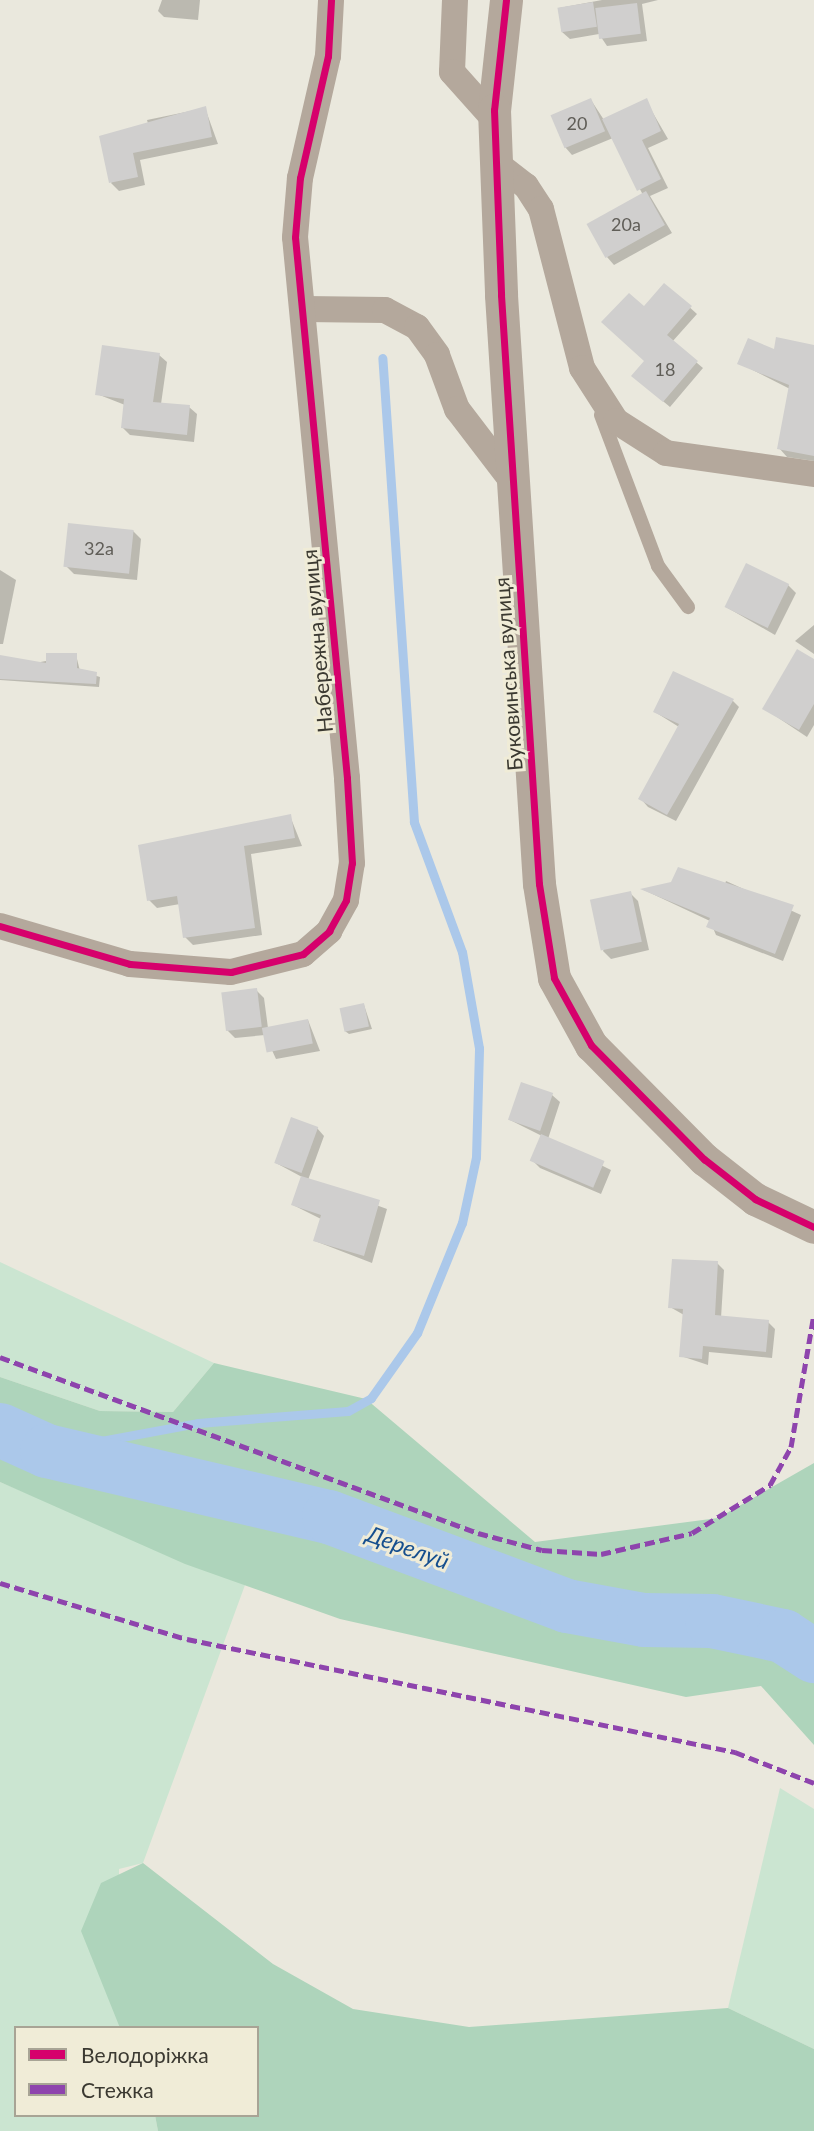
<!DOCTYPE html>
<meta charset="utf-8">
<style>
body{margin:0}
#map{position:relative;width:814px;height:2131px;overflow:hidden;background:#eae8dd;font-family:Lato,sans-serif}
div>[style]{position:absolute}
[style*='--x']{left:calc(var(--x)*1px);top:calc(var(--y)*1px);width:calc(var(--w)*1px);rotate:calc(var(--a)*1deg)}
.green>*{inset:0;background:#cbe5d1}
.forest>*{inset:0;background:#aed4bb}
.shadow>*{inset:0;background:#0003}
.stream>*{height:9px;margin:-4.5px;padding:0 4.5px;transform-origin:4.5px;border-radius:4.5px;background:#abc8ea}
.river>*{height:54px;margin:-27px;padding:0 27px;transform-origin:27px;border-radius:27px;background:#abc8ea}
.building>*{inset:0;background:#d0cfce;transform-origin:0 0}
.service>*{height:14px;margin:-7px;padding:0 7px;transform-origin:7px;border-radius:7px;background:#b4a89c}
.minor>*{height:26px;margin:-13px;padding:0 13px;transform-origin:13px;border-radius:13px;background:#b4a89c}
.tertiary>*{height:33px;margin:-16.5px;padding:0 16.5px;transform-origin:16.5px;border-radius:16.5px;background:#b4a89c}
.quiet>*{height:5px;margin-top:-2.5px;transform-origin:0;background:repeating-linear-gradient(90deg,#8e44ad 0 10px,transparent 0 15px)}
.cycleway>*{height:7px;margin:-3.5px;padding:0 3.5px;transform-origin:3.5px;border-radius:3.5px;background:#d6006c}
span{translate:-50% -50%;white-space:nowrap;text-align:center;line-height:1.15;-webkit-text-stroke:6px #f0ecd7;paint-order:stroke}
.number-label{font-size:18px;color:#605e58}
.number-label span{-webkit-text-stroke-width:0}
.street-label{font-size:21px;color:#3b3931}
.water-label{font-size:23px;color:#164f8e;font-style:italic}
.legend{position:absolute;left:14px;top:2026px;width:245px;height:91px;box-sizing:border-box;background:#f0ecd7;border:2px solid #a8a495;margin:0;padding:9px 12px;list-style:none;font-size:21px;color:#3b3931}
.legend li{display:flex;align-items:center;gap:14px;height:35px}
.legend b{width:35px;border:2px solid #a8a495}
</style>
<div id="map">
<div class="green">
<div style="clip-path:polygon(0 1262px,214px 1363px,173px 1412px,100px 1411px,0 1377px)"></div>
<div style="clip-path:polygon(0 1482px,245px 1585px,143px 1863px,119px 1869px,120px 2028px,16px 2028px,16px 2115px,155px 2115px,158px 2131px,0 2131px)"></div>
<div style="clip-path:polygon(780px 1788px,814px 1809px,814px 2049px,728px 2008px)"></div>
</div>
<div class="forest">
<div style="clip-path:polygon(214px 1363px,366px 1399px,535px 1542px,718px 1518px,814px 1463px,814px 1745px,761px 1686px,686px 1697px,340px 1619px,185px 1564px,0 1482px,0 1377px,100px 1411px,173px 1412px)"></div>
<div style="clip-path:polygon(143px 1863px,273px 1964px,353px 2009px,469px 2027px,728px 2008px,814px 2049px,814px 2131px,158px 2131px,155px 2115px,257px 2115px,257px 2028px,120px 2028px,81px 1931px,101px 1883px)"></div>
</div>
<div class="shadow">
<div style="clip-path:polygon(162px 0,200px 0,198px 20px,164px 17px,158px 11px)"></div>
<div style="clip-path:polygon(602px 0,658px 0,642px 4px,647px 41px,607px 46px,599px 34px,570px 39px,562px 32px,559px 8px)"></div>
<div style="clip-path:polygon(591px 100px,604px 120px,646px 101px,668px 139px,648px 148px,668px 188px,650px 196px,672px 233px,614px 265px,607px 257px,643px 195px,613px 138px,572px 155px,565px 147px)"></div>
<div style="clip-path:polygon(205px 108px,218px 144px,140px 160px,145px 185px,119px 191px,111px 183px,149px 127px,147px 120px)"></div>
<div style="clip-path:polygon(665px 285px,697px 314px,672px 342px,703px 368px,670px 407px,640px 382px,646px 362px,644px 309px)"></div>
<div style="clip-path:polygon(814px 347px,814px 461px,787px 457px,779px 448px,790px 389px,739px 363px)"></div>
<div style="clip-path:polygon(159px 355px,167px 362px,161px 404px,189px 407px,197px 414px,194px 442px,130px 435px,123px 428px,125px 405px,97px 394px)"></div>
<div style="clip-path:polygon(133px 531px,141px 539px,137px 580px,74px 574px,66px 566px)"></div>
<div style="clip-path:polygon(0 570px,16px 580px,3px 644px,0 644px)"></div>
<div style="clip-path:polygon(788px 585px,796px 593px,775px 635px,726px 607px)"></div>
<div style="clip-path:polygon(814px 625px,814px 654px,795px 641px)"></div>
<div style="clip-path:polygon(76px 655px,80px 671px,100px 677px,99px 687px,0 680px,0 670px)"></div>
<div style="clip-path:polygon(814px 661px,814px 725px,807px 737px,765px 709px)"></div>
<div style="clip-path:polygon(731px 699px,739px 707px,676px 821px,648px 807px,641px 799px,679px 727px,655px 712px)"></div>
<div style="clip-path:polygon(290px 816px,302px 846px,251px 854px,262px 935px,193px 945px,185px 937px,180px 904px,157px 908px,149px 900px)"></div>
<div style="clip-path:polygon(726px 881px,801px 915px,783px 961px,716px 935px,710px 921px,644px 890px,724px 887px)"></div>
<div style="clip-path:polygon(630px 893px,638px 901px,649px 950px,611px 959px,603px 951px)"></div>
<div style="clip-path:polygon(256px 990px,264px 998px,268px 1028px,308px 1020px,320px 1051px,276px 1059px,265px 1035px,235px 1038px,227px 1030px)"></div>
<div style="clip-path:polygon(364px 1005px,372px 1029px,349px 1034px,345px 1031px)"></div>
<div style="clip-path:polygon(552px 1095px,560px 1102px,548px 1139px,611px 1170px,601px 1194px,540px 1168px,532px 1160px,542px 1136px,510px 1120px)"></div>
<div style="clip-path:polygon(317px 1128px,324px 1136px,308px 1180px,387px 1209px,372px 1263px,315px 1241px,321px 1219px,293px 1205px,302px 1177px,276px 1163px)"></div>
<div style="clip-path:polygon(717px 1263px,724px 1270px,721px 1318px,768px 1322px,775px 1329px,772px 1358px,709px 1352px,708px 1365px,681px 1356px,684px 1315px,670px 1307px)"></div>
</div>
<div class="stream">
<div style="--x:47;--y:1451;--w:154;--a:-10.5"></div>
<div style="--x:198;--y:1423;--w:150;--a:-4.6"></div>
<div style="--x:348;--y:1411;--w:26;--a:-29"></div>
<div style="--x:371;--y:1398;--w:80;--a:-54.7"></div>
<div style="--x:417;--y:1333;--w:119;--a:-67.8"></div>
<div style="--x:462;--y:1223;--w:67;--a:-78"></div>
<div style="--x:476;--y:1157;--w:109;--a:-88.4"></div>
<div style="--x:479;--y:1048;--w:97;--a:-100"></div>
<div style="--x:462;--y:952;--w:139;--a:-110.3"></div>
<div style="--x:414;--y:822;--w:465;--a:-93.9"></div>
</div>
<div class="river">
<div style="--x:0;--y:1430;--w:51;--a:24.1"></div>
<div style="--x:47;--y:1451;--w:290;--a:13.2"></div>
<div style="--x:329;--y:1517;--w:254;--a:20.5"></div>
<div style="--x:567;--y:1606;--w:78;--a:10.3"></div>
<div style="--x:644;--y:1620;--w:68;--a:0.8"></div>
<div style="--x:712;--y:1621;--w:73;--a:11.9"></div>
<div style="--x:783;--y:1636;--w:37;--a:33"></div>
</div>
<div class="building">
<div style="left:593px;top:2px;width:25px;height:36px;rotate:81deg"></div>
<div style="left:637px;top:3px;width:31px;height:42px;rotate:83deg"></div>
<div style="left:591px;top:98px;width:36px;height:44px;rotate:67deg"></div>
<div style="clip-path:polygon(647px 98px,661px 131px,642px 140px,661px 179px,637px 191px,602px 119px)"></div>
<div style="clip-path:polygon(206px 106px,212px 137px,133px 153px,138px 177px,109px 183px,99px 136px)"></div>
<div style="left:646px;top:191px;width:39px;height:68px;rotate:61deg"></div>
<div style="clip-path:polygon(664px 283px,692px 306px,667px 335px,698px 361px,663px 402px,631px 376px,644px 361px,601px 322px,629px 293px,644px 306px)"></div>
<div style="clip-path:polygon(776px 337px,814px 345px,814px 456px,777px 449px,789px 385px,737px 364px,748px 338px,774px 349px)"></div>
<div style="clip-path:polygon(102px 345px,160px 353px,153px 402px,190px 405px,187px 435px,121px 428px,124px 399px,95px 395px)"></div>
<div style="left:68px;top:523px;width:66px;height:44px;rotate:6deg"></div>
<div style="left:746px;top:563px;width:48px;height:49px;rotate:26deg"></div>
<div style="clip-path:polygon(797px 649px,814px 659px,814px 704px,799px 730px,762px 709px)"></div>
<div style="clip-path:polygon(46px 653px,77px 653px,77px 668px,97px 672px,96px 684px,0 679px,0 655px,46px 663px)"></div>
<div style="clip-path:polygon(673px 671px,734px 699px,667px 815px,638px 799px,679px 724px,653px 712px)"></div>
<div style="clip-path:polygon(291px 814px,295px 838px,244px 846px,255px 928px,183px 938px,177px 896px,147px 901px,138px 845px)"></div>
<div style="clip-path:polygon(678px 867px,794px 905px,775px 954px,706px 927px,710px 918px,640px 889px,671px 882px)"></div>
<div style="left:631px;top:891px;width:52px;height:42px;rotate:78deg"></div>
<div style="left:257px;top:988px;width:39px;height:36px;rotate:83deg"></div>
<div style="left:364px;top:1003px;width:24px;height:25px;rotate:78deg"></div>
<div style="left:308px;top:1019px;width:25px;height:47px;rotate:79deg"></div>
<div style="left:521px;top:1082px;width:34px;height:40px;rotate:19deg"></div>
<div style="left:291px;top:1117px;width:29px;height:49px;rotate:20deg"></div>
<div style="left:541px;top:1134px;width:69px;height:29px;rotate:23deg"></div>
<div style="clip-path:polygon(301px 1176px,380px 1200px,364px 1256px,313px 1241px,321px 1215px,291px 1205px)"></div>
<div style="clip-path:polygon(672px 1259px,718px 1261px,715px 1315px,769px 1320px,766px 1352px,703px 1346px,702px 1359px,679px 1357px,683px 1309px,668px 1308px)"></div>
</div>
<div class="service">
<div style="--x:601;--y:415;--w:161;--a:69.3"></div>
<div style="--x:658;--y:566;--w:51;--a:53.8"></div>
</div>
<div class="minor">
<div style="--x:455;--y:0;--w:72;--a:92.4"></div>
<div style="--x:452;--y:72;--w:63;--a:48.2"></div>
<div style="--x:495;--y:162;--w:39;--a:38"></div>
<div style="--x:526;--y:186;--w:27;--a:57"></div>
<div style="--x:541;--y:209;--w:164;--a:75.5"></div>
<div style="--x:582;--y:368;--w:63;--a:57.3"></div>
<div style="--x:616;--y:421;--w:59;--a:32.6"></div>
<div style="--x:666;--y:453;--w:149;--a:8.1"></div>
<div style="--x:305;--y:309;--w:80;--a:0.7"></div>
<div style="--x:385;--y:310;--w:36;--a:28"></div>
<div style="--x:417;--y:327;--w:34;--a:54"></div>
<div style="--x:437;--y:355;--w:58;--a:69.7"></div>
<div style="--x:457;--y:409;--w:91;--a:52.6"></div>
<div style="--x:0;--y:926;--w:135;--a:16.3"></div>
<div style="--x:130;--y:964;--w:101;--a:4.5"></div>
<div style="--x:231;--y:972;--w:74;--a:-14"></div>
<div style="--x:303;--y:954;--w:35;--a:-41"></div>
<div style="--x:329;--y:931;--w:35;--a:-61"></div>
<div style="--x:346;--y:900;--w:37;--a:-81"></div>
<div style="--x:352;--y:863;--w:85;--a:-93.4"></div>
<div style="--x:347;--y:778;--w:543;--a:-95.49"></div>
<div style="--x:295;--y:237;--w:59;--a:-85.2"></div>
<div style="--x:300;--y:178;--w:125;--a:-77.1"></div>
<div style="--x:328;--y:56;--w:56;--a:-86.9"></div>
</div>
<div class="tertiary">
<div style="--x:506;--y:0;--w:111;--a:96.2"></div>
<div style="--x:494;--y:110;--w:185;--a:87.8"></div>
<div style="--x:501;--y:295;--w:590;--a:86.31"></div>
<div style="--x:539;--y:884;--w:95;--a:80.9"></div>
<div style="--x:554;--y:978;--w:77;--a:61.1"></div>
<div style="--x:591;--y:1045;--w:161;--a:45.3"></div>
<div style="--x:704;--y:1159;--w:65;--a:38.1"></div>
<div style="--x:755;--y:1199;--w:65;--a:25.4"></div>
</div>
<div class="quiet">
<div style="--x:0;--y:1357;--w:509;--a:20.21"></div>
<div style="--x:478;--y:1533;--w:66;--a:14.9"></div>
<div style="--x:542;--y:1550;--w:59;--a:3.9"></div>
<div style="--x:601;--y:1554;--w:93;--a:-13"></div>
<div style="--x:692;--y:1533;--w:92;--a:-31.6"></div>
<div style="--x:770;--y:1485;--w:43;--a:-61.1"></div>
<div style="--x:791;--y:1447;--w:135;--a:-80.2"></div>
<div style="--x:0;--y:1583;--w:195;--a:16.7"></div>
<div style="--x:187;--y:1639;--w:560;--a:11.65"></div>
<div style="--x:735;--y:1752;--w:85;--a:21.4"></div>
</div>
<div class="cycleway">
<div style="--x:506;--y:0;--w:111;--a:96.2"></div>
<div style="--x:494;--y:110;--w:185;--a:87.8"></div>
<div style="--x:501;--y:295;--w:590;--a:86.31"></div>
<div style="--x:539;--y:884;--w:95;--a:80.9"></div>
<div style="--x:554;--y:978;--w:77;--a:61.1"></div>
<div style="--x:591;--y:1045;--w:161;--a:45.3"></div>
<div style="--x:704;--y:1159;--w:65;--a:38.1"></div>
<div style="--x:755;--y:1199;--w:65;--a:25.4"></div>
<div style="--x:0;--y:926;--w:135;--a:16.3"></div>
<div style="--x:130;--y:964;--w:101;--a:4.5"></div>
<div style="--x:231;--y:972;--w:74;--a:-14"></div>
<div style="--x:303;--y:954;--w:35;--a:-41"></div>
<div style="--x:329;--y:931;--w:35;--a:-61"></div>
<div style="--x:346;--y:900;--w:37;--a:-81"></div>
<div style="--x:352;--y:863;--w:85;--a:-93.4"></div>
<div style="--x:347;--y:778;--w:543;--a:-95.49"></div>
<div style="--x:295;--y:237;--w:59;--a:-85.2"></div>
<div style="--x:300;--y:178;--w:125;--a:-77.1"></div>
<div style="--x:328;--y:56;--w:56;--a:-86.9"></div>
</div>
<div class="number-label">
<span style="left:577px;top:123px">20</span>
<span style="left:626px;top:224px">20а</span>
<span style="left:665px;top:369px">18</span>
<span style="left:99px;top:548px">32а</span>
</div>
<div class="street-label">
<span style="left:317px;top:641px;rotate:-95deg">Набережна вулиця</span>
<span style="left:508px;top:674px;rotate:-94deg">Буковинська вулиця</span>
</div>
<div class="water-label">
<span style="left:408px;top:1547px;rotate:20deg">Дерелуй</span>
</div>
<ul class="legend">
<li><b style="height:9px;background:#d6006c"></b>Велодоріжка</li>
<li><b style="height:9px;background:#8e44ad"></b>Стежка</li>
</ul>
</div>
